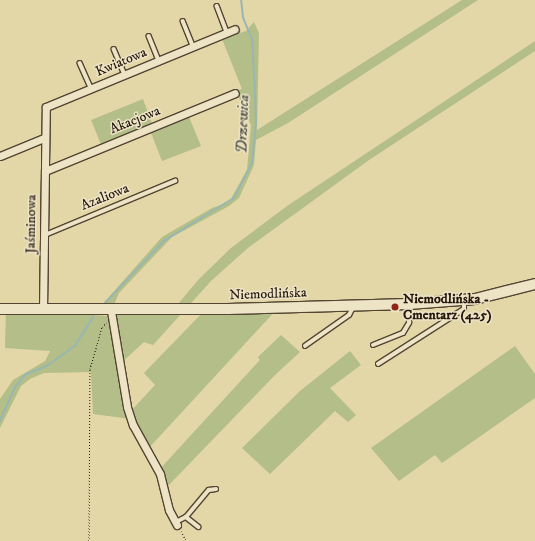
<!DOCTYPE html>
<meta charset="utf-8">
<style>
body{margin:0}
#map{position:relative;width:535px;height:541px;overflow:hidden;background:#e3d6a7;font-family:"IM FELL DW Pica",serif}
div>[style]{position:absolute}
[style*='--x']{left:calc(var(--x)*1px);top:calc(var(--y)*1px);width:calc(var(--w)*1px);rotate:calc(var(--a)*1deg)}
.green>*{inset:0;background:#b3be88}
.stream>*{height:1.5px;margin:-0.75px;padding:0 0.75px;transform-origin:0.75px;border-radius:0.75px;background:#99b7b2}
.path>*{height:1px;margin-top:-0.5px;transform-origin:0;background:repeating-linear-gradient(90deg,#23150b 0 1px,transparent 0 3px)}
.roads{filter:drop-shadow(1px 0 #534532) drop-shadow(-1px 0 #534532) drop-shadow(0 1px #534532) drop-shadow(0 -1px #534532)}
.service>*{height:3.5px;margin:-1.75px;padding:0 1.75px;transform-origin:1.75px;border-radius:1.75px;background:#ede4c6}
.minor>*{height:7px;margin:-3.5px;padding:0 3.5px;transform-origin:3.5px;border-radius:3.5px;background:#ede4c6}
.secondary>*{height:10px;margin:-5px;padding:0 5px;transform-origin:5px;border-radius:5px;background:#ede4c6}
.dots>*{width:11px;height:11px;translate:-50% -50%;box-sizing:border-box;border:2px solid #ede4c6;border-radius:50%}
span{translate:-50% -50%;white-space:nowrap;text-align:center;line-height:1.15;-webkit-text-stroke:3px #ede4c6;paint-order:stroke}
.street-label{font-size:14px;color:#23150b}
.poi-label{font-size:14px;color:#23150b;font-weight:700}
.left{translate:0 -50%;text-align:left}
.water-label{font-size:15px;color:#4c4e45;font-style:italic}
</style>
<div id="map">
<div class="green">
<div style="clip-path:polygon(462px 0,478px 0,288px 123px,256px 140px,254px 165px,239px 198px,229px 206px,172px 237px,119px 293px,113px 307px,100px 307px,162px 237px,212px 208px,229px 202px,247px 170px,251px 125px,236px 91px,242px 89px,222px 39px,246px 31px,254px 22px,259px 33px,257px 130px)"></div>
<div style="clip-path:polygon(535px 41px,535px 51px,369px 160px,249px 247px,211px 281px,153px 345px,144px 342px,119px 365px,129px 413px,155px 385px,144px 373px,205px 310px,278px 308px,147px 450px,131px 419px,93px 414px,91px 372px,44px 373px,30px 379px,21px 386px,0 428px,0 399px,13px 380px,45px 361px,50px 351px,5px 348px,6px 309px,107px 316px,111px 321px,123px 310px,173px 310px,199px 279px,231px 248px,287px 206px)"></div>
<div style="clip-path:polygon(143px 99px,153px 126px,187px 112px,201px 146px,162px 161px,149px 128px,102px 147px,91px 120px)"></div>
<div style="clip-path:polygon(281px 335px,300px 352px,275px 375px,165px 489px,158px 471px,260px 360px,258px 357px)"></div>
<div style="clip-path:polygon(515px 346px,535px 374px,535px 398px,442px 463px,435px 455px,399px 481px,371px 448px)"></div>
<div style="clip-path:polygon(350px 351px,361px 365px,330px 388px,356px 415px,348px 422px,335px 411px,270px 474px,242px 448px,300px 391px)"></div>
</div>
<div class="stream">
<div style="--x:105;--y:303;--w:86;--a:-46.4"></div>
<div style="--x:164;--y:241;--w:82;--a:-31.6"></div>
<div style="--x:234;--y:198;--w:39;--a:-63"></div>
<div style="--x:252;--y:163;--w:40;--a:-84.3"></div>
<div style="--x:256;--y:123;--w:34;--a:-92"></div>
<div style="--x:255;--y:89;--w:49;--a:-93.5"></div>
<div style="--x:252;--y:40;--w:24;--a:-112"></div>
<div style="--x:243;--y:18;--w:18;--a:-96"></div>
<div style="--x:0;--y:421;--w:37;--a:-66"></div>
<div style="--x:15;--y:387;--w:16;--a:-50"></div>
<div style="--x:25;--y:375;--w:25;--a:-23"></div>
<div style="--x:48;--y:365;--w:33;--a:-35"></div>
<div style="--x:75;--y:346;--w:34;--a:-58"></div>
</div>
<div class="path">
<div style="--x:181;--y:531;--w:11;--a:63"></div>
<div style="--x:89;--y:541;--w:172;--a:-89.7"></div>
<div style="--x:90;--y:369;--w:44;--a:-74.1"></div>
<div style="--x:102;--y:327;--w:6;--a:-45"></div>
</div>
<div class="roads">
<div class="service">
<div style="--x:217;--y:6;--w:28;--a:69"></div>
<div style="--x:183;--y:21;--w:27;--a:68"></div>
<div style="--x:149;--y:36;--w:27;--a:68"></div>
<div style="--x:114;--y:49;--w:28;--a:67"></div>
<div style="--x:80;--y:63;--w:27;--a:66"></div>
<div style="--x:45;--y:235;--w:141;--a:-22.6"></div>
<div style="--x:373;--y:345;--w:32;--a:-22"></div>
<div style="--x:403;--y:333;--w:12;--a:-59"></div>
<div style="--x:409;--y:323;--w:18;--a:-90"></div>
<div style="--x:305;--y:346;--w:54;--a:-35.2"></div>
<div style="--x:349;--y:315;--w:10;--a:-61"></div>
<div style="--x:378;--y:364;--w:102;--a:-32.6"></div>
<div style="--x:464;--y:309;--w:8;--a:-90"></div>
<div style="--x:186;--y:517;--w:35;--a:-50"></div>
<div style="--x:209;--y:490;--w:7;--a:-8"></div>
<div style="--x:176;--y:522;--w:11;--a:-27"></div>
<div style="--x:186;--y:517;--w:16;--a:38"></div>
</div>
<div class="minor">
<div style="--x:0;--y:156;--w:48;--a:-22.2"></div>
<div style="--x:45;--y:171;--w:205;--a:-22.3"></div>
<div style="--x:43;--y:310;--w:203;--a:-89.2"></div>
<div style="--x:46;--y:107;--w:204;--a:-22.4"></div>
<div style="--x:111;--y:311;--w:97;--a:80.5"></div>
<div style="--x:127;--y:407;--w:19;--a:72"></div>
<div style="--x:133;--y:425;--w:56;--a:61.1"></div>
<div style="--x:160;--y:474;--w:37;--a:76"></div>
<div style="--x:169;--y:510;--w:17;--a:62"></div>
</div>
<div class="secondary">
<div style="--x:0;--y:309;--w:228;--a:0"></div>
<div style="--x:228;--y:309;--w:181;--a:-1.6"></div>
<div style="--x:409;--y:304;--w:66;--a:-4.3"></div>
<div style="--x:475;--y:299;--w:62;--a:-14"></div>
</div>
</div>
<div class="dots">
<div style="left:395px;top:307px;background:#8f2418"></div>
</div>
<div class="street-label">
<span style="left:121px;top:62px;rotate:-23deg">Kwiatowa</span>
<span style="left:135px;top:120px;rotate:-22deg">Akacjowa</span>
<span style="left:105px;top:197px;rotate:-22deg">Azaliowa</span>
<span style="left:31px;top:224px;rotate:-89deg">Jaśminowa</span>
<span style="left:268px;top:294px;rotate:-2deg">Niemodlińska</span>
</div>
<div class="poi-label">
<span class="left" style="left:403px;top:307px">Niemodlińska -<br>Cmentarz (425)</span>
</div>
<div class="water-label">
<span style="left:243px;top:124px;rotate:-88deg">Drzewica</span>
</div>
</div>
